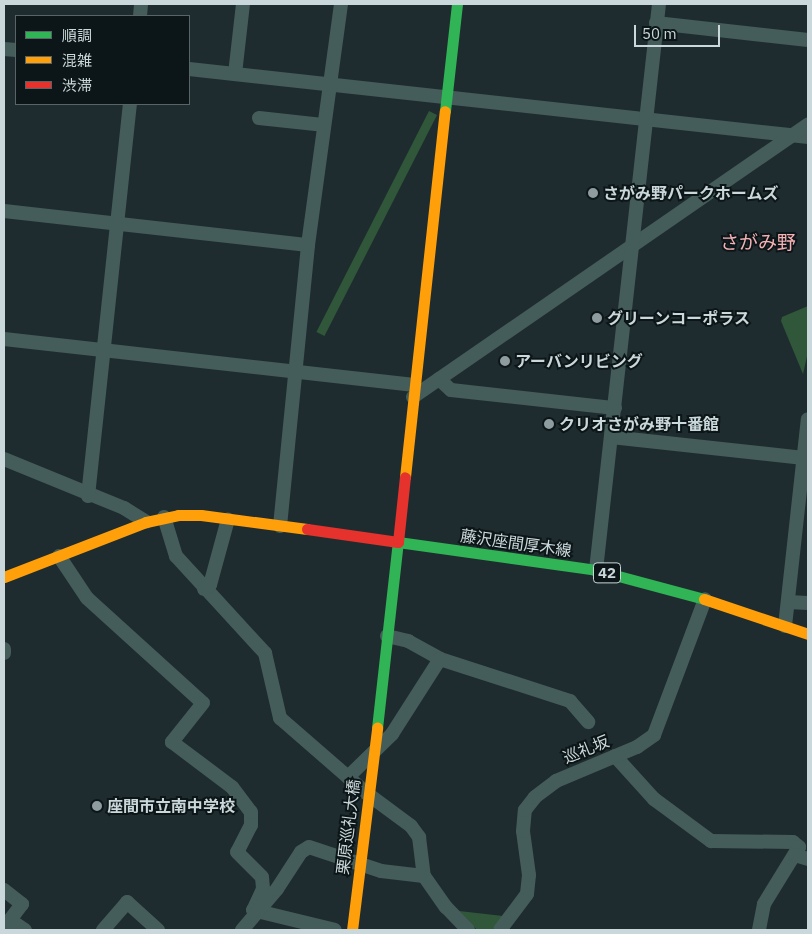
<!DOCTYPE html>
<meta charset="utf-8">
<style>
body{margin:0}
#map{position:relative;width:812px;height:934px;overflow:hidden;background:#1f2c2f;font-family:"IBM Plex Sans","Noto Sans JP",sans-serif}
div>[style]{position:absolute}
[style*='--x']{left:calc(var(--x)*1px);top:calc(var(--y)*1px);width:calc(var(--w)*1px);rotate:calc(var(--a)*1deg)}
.green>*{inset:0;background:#305739;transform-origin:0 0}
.street>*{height:14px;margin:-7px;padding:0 7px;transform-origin:7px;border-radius:7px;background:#445d5a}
.fast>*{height:11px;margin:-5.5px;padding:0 5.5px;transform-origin:5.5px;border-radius:5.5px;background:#30b455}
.slow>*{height:11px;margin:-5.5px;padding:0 5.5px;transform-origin:5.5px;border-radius:5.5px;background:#ff9f0a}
.jam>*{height:11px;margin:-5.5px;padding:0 5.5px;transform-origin:5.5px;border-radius:5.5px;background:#e5322d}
.slow-bridge>*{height:11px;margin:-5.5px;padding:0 5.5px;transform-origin:5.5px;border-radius:5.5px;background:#ff9f0a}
.dots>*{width:14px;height:14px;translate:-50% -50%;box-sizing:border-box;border:2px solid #0c1618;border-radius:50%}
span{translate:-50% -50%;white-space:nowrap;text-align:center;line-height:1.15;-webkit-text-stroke:4px #0c1618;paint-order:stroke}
.shield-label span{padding:1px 4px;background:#0c1618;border:1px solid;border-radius:4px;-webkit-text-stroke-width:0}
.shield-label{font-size:15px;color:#cbd8db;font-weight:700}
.poi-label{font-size:16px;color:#cbd8db;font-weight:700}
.left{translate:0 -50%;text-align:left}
.street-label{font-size:16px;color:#cbd8db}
.quarter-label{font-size:19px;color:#f5b1b5}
.frame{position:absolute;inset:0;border:5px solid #cbd8db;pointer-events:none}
.legend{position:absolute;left:15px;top:15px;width:175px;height:90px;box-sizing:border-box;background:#0c1618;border:1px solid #586466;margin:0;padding:6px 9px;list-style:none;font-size:15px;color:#cbd8db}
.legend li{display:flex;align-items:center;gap:10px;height:25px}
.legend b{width:25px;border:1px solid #586466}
.scale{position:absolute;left:634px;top:25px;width:86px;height:22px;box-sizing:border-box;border:2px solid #cbd8db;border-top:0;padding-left:6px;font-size:15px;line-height:18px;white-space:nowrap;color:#cbd8db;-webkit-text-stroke:4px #0c1618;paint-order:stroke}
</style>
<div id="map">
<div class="green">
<div style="left:429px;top:111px;width:9px;height:248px;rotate:27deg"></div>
<div style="clip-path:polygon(808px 306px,808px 352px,803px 374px,781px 321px,782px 317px)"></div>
<div style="clip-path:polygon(459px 911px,503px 916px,492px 930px,477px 930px)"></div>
</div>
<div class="street">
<div style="--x:140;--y:16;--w:12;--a:-85"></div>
<div style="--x:656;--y:23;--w:153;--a:6.4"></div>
<div style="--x:4;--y:49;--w:12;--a:5"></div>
<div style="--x:189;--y:69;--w:623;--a:6.27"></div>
<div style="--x:235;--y:74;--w:70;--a:-83.5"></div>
<div style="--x:259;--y:118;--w:64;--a:6.2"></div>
<div style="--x:4;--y:211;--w:306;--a:6.4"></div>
<div style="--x:4;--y:339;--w:413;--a:6.4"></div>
<div style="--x:439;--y:379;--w:16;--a:43"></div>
<div style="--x:451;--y:390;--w:165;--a:6.3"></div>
<div style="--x:413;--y:397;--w:480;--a:-34.6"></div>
<div style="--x:611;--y:437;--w:194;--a:6.2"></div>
<div style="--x:4;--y:459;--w:130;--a:22.2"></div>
<div style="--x:124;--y:508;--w:26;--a:32"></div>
<div style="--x:88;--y:496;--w:394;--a:-83.9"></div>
<div style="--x:164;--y:517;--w:41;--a:72.9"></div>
<div style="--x:176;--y:556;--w:132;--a:47.5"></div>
<div style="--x:265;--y:653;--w:67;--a:77"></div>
<div style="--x:280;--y:718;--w:113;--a:41"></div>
<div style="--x:365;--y:792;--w:57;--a:36.5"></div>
<div style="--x:411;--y:826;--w:14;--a:54"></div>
<div style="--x:419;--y:837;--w:39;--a:83"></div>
<div style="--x:280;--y:526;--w:282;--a:-84.3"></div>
<div style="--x:308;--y:245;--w:243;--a:-82.2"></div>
<div style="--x:59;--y:556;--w:50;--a:56.3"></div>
<div style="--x:87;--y:598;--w:156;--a:42.2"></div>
<div style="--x:203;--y:703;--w:50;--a:128.5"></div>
<div style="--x:172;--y:742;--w:75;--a:36.9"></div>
<div style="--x:232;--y:787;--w:31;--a:53"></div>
<div style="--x:251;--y:812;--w:13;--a:90"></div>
<div style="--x:251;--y:825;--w:30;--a:117"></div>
<div style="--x:237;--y:852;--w:35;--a:45"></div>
<div style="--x:262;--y:877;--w:12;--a:85"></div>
<div style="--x:263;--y:889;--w:23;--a:115"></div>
<div style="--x:253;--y:910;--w:84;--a:13.7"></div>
<div style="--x:596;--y:570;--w:569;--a:-83.65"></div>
<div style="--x:204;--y:589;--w:7;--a:-34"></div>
<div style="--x:210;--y:585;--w:68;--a:-74.7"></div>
<div style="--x:788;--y:602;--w:20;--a:3"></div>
<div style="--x:785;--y:626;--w:208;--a:-83.7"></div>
<div style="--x:387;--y:636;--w:22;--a:13"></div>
<div style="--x:408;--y:641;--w:37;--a:29"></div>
<div style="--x:440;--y:659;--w:137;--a:17.9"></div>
<div style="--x:570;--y:701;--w:28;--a:49"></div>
<div style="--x:4;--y:649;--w:4;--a:90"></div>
<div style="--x:615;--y:756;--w:58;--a:47.8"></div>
<div style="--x:654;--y:799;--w:71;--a:36.4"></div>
<div style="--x:711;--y:841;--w:82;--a:0.7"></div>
<div style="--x:793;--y:842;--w:8;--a:40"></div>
<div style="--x:799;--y:847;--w:67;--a:121.6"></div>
<div style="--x:764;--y:904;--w:26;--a:101"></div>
<div style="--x:348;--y:777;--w:62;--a:-44.3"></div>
<div style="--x:392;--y:734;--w:89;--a:-57.4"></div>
<div style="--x:795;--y:855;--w:14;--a:17"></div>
<div style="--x:4;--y:890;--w:23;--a:38"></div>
<div style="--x:22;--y:904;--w:30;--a:127"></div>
<div style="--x:10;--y:920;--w:18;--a:34"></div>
<div style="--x:103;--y:930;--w:37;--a:-49"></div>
<div style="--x:127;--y:902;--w:42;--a:42.1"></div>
<div style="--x:242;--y:930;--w:54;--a:-49.5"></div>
<div style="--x:277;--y:889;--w:44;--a:-57"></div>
<div style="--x:301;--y:852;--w:9;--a:-32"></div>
<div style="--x:309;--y:847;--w:76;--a:18.4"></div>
<div style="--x:381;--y:871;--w:43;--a:6.6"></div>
<div style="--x:424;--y:876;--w:38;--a:55"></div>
<div style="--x:446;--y:907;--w:32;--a:46"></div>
<div style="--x:500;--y:930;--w:45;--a:-53.1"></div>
<div style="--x:527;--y:894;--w:19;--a:-84"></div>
<div style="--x:529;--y:875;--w:44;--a:-97.8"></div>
<div style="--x:523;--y:831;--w:21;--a:-85"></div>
<div style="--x:525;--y:810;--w:16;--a:-52"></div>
<div style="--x:535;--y:797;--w:26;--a:-37"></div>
<div style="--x:556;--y:781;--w:88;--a:-22.8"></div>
<div style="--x:637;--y:747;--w:21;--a:-35"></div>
<div style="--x:654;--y:735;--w:145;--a:-69.4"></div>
</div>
<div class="fast">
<div style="--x:445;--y:111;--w:108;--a:-83.6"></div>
<div style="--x:377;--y:728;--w:187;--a:-83.6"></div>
<div style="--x:398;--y:542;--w:200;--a:8"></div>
<div style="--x:596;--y:570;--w:112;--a:15"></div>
</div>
<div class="slow">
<div style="--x:405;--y:477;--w:368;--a:-83.8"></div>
<div style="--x:4;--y:577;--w:152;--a:-21.2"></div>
<div style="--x:146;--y:522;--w:33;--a:-12"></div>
<div style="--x:178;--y:515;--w:23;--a:0"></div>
<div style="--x:201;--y:515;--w:107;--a:7.5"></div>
<div style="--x:704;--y:599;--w:110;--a:18.6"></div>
</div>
<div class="jam">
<div style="--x:307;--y:529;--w:92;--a:8.1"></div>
<div style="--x:398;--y:542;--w:65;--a:-83.9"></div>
</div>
<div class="slow-bridge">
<div style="--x:352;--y:930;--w:204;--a:-82.9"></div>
</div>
<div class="dots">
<div style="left:593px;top:193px;background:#8f9c9f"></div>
<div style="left:597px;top:318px;background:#8f9c9f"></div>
<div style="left:505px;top:361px;background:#8f9c9f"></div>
<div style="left:549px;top:424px;background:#8f9c9f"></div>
<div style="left:97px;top:806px;background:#8f9c9f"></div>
</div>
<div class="shield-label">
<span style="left:607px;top:573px">42</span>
</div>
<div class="poi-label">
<span class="left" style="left:603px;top:193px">さがみ野パークホームズ</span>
<span class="left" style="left:607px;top:318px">グリーンコーポラス</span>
<span class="left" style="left:515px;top:361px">アーバンリビング</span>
<span class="left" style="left:559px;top:424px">クリオさがみ野十番館</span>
<span class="left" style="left:107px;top:806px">座間市立南中学校</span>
</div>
<div class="street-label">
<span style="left:516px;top:543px;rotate:8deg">藤沢座間厚木線</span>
<span style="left:586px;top:749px;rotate:-22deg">巡礼坂</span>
<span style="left:348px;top:827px;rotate:-83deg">栗原巡礼大橋</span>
</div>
<div class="quarter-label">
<span style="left:758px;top:243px">さがみ野</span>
</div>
<div class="frame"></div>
<ul class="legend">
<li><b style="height:6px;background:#30b455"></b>順調</li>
<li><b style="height:6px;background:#ff9f0a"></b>混雑</li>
<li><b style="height:6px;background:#e5322d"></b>渋滞</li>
</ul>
<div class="scale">50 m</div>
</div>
